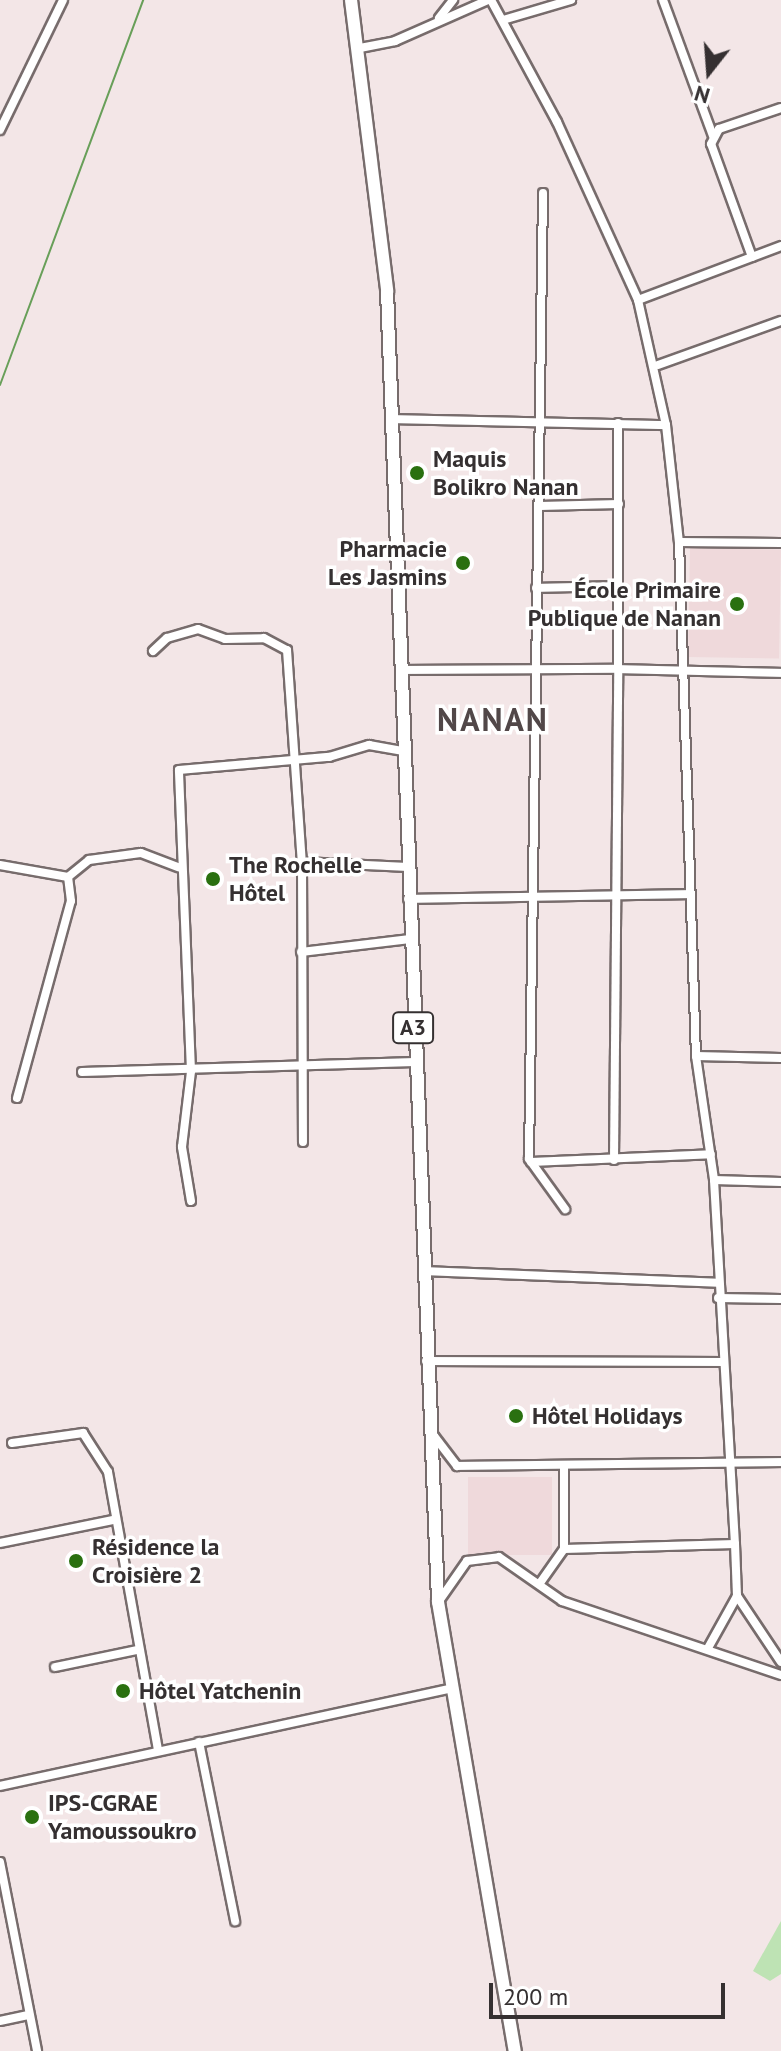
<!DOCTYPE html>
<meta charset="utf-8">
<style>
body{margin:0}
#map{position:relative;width:781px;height:2051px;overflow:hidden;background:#f3e6e7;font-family:"PT Sans",sans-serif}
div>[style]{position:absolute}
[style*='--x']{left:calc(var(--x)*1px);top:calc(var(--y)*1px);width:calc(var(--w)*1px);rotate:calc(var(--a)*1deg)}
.built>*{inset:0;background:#efd9db;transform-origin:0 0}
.green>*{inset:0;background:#bee3b4}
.stream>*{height:2px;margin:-1px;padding:0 1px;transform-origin:1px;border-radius:1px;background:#689f59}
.roads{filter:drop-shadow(2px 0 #776c6c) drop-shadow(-2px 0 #776c6c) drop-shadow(0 2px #776c6c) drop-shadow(0 -2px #776c6c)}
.minor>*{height:8px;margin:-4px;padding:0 4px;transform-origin:4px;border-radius:4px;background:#fff}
.highway>*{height:12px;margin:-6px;padding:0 6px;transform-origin:6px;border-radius:6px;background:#fff}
.dots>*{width:22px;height:22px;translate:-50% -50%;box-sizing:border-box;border:4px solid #fff;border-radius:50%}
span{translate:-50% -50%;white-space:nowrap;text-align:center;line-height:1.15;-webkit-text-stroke:7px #fff;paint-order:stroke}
.shield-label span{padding:2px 6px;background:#fff;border:2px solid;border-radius:6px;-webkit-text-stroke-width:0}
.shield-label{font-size:22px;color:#353031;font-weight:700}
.poi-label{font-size:24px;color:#353031;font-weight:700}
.left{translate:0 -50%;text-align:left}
.right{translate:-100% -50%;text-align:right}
.district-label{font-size:32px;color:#514748;font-weight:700;letter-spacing:2px}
.north{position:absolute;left:669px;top:32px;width:80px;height:80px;-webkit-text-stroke:6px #fff;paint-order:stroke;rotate:197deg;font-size:22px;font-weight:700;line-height:32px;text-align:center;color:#353031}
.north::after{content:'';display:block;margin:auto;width:28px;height:36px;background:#353031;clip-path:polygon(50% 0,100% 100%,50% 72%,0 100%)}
.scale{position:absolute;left:489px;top:1983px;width:236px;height:36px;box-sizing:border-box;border:4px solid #353031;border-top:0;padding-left:10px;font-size:24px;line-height:28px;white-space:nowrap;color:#353031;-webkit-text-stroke:6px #fff;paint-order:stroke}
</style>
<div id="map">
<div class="built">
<div style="left:690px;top:548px;width:91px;height:109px;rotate:1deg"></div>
<div style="left:468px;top:1477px;width:84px;height:78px"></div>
</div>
<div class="green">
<div style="clip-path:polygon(781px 1921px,781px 1974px,770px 1981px,753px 1971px)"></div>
</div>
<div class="stream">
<div style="--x:0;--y:385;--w:411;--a:-69.6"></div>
</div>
<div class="roads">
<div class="minor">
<div style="--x:491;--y:0;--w:139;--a:61.6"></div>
<div style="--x:557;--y:122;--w:196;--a:65.5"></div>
<div style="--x:638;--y:300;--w:128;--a:77.4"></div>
<div style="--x:666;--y:425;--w:118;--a:83.7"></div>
<div style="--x:679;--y:542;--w:514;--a:88.11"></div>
<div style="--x:696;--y:1056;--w:125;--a:81.7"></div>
<div style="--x:714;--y:1180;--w:365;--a:86.7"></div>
<div style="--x:735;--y:1544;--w:52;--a:87.8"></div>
<div style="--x:737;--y:1596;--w:60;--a:119.1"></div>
<div style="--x:663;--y:0;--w:145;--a:69.8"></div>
<div style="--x:439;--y:18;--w:23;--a:-52"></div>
<div style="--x:503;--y:20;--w:71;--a:-16.4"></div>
<div style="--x:360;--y:48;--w:36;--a:-11"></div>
<div style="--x:395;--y:41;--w:102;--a:-23.8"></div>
<div style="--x:0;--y:130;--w:144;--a:-64.1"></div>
<div style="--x:543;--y:193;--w:966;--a:90.83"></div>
<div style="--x:529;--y:1159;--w:62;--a:54.2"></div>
<div style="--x:752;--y:257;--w:120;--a:-109.9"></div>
<div style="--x:711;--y:144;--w:17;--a:-62"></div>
<div style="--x:719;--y:129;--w:65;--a:-18.7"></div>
<div style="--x:638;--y:300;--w:153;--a:-20.7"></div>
<div style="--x:658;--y:365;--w:131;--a:-19.7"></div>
<div style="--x:393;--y:419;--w:273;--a:1.3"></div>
<div style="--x:540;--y:506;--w:79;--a:-1.5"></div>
<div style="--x:679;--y:542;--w:102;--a:0.6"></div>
<div style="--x:536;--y:588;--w:81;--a:-1.4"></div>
<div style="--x:153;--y:651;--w:19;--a:-43"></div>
<div style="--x:167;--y:638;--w:32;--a:-16"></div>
<div style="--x:198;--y:629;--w:29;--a:20"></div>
<div style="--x:225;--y:639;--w:39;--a:-1"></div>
<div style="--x:264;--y:638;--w:26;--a:28"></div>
<div style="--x:287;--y:650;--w:213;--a:86"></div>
<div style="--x:302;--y:862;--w:280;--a:89.8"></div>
<div style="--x:401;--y:670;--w:217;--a:-0.3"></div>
<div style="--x:618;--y:669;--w:246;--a:-90"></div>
<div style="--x:302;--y:862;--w:106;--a:2.7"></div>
<div style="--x:0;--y:865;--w:69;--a:10"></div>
<div style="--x:68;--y:877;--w:27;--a:-39"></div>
<div style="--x:89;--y:860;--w:52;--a:-7.7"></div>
<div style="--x:141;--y:853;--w:40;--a:21"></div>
<div style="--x:408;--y:899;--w:283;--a:-1"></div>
<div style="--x:301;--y:952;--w:110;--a:-6.8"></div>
<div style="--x:696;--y:1056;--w:85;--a:1.3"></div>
<div style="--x:82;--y:1072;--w:333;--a:-1.7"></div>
<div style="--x:17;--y:1098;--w:204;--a:-74.7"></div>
<div style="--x:71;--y:901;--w:24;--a:-97"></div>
<div style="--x:614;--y:1160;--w:491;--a:-89.5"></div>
<div style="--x:618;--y:669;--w:163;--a:1.4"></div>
<div style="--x:531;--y:1162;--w:180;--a:-2.5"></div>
<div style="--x:714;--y:1180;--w:67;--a:1.7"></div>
<div style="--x:191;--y:1201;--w:55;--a:-99.5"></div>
<div style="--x:182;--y:1147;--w:77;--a:-83.2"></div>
<div style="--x:191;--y:1071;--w:301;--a:-92.3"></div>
<div style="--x:179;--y:770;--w:151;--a:-5"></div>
<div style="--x:329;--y:757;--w:42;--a:-16.7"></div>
<div style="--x:369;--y:745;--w:35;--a:10"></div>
<div style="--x:423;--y:1271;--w:295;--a:2.3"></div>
<div style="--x:718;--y:1298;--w:63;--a:0.9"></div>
<div style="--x:426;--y:1361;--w:295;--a:0.2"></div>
<div style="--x:431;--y:1432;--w:43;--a:52.6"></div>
<div style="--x:457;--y:1466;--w:324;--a:-0.7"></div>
<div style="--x:12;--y:1443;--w:72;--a:-8"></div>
<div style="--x:83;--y:1433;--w:46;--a:57.3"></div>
<div style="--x:108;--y:1472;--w:283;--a:79.8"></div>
<div style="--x:0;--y:1543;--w:115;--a:-11.5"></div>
<div style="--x:564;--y:1549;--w:84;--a:-90"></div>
<div style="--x:540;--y:1583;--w:42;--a:-54.8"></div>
<div style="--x:564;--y:1549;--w:171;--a:-1.7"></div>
<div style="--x:737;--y:1596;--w:79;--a:56.3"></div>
<div style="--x:439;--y:1601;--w:49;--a:-55"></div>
<div style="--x:467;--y:1561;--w:32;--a:-7"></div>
<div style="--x:499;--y:1557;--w:77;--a:34.9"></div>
<div style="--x:562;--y:1601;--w:231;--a:18.7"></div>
<div style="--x:55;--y:1667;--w:84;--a:-11.7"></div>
<div style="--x:199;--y:1742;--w:183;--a:78.6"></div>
<div style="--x:0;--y:1786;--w:459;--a:-12.2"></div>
<div style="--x:0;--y:1862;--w:193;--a:78.9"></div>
<div style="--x:0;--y:2021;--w:30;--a:-12"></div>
</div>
<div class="highway">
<div style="--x:351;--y:0;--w:293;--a:82.9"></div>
<div style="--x:387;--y:291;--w:1312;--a:87.77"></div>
<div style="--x:438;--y:1602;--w:456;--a:80.3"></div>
</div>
</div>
<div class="dots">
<div style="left:417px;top:473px;background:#2a7010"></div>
<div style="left:463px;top:563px;background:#2a7010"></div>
<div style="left:737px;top:604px;background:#2a7010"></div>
<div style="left:213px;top:879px;background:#2a7010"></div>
<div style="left:516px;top:1416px;background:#2a7010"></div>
<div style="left:76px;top:1561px;background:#2a7010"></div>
<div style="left:123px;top:1691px;background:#2a7010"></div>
<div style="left:32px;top:1817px;background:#2a7010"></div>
</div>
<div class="shield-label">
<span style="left:413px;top:1028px">A3</span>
</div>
<div class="poi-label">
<span class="left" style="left:433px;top:473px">Maquis<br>Bolikro Nanan</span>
<span class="right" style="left:447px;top:563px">Pharmacie<br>Les Jasmins</span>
<span class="right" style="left:721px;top:604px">École Primaire<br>Publique de Nanan</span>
<span class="left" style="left:229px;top:879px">The Rochelle<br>Hôtel</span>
<span class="left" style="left:532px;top:1416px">Hôtel Holidays</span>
<span class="left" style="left:92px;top:1561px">Résidence la<br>Croisière 2</span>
<span class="left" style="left:139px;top:1691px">Hôtel Yatchenin</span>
<span class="left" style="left:48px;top:1817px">IPS-CGRAE<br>Yamoussoukro</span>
</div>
<div class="district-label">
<span style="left:493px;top:719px">NANAN</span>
</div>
<div class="north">N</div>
<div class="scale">200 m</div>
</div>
